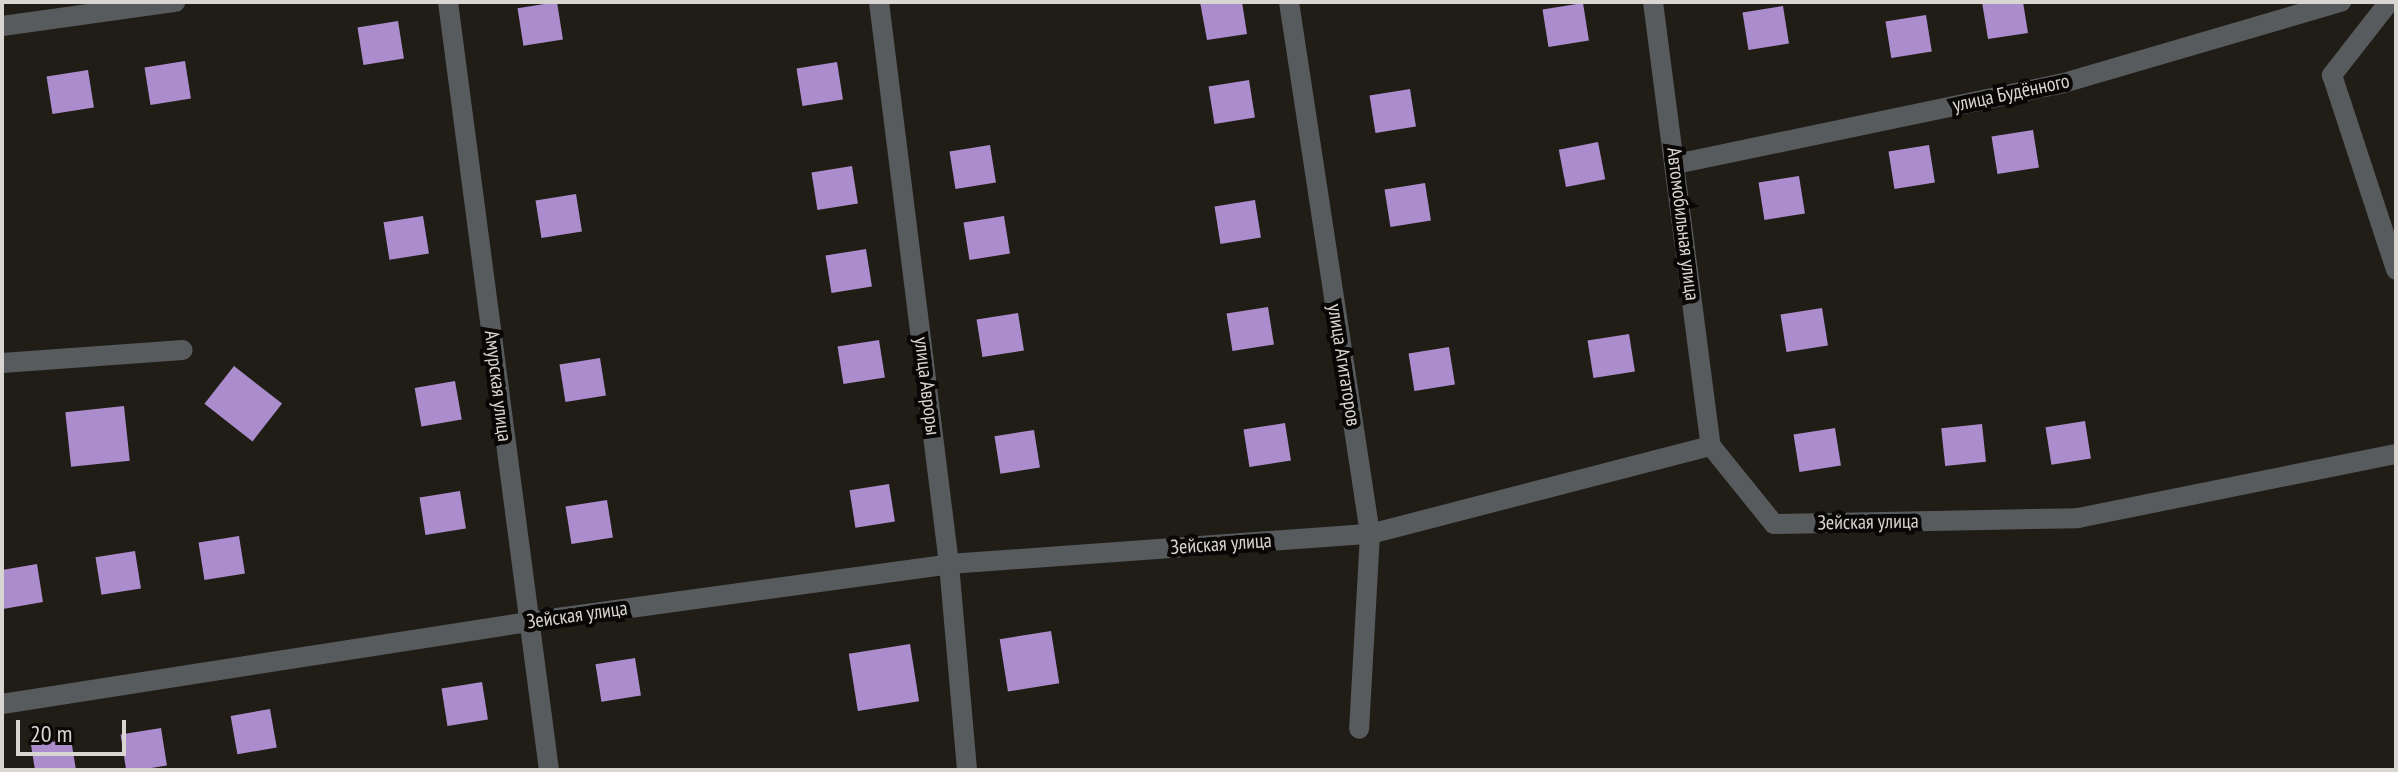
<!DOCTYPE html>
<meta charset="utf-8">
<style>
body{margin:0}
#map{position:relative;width:2398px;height:772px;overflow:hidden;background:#201c16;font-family:"PT Sans Narrow",sans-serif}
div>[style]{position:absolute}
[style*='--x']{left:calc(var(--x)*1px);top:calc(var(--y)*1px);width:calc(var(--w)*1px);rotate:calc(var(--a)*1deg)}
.building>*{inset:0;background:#ab8ccc;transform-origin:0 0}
.street>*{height:20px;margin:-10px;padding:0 10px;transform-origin:10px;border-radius:10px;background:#575b5d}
span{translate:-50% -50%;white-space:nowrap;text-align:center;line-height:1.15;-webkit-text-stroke:8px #090705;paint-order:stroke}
.street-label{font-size:20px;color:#d9d6d2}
.frame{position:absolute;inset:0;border:4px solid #d9d6d2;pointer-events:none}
.scale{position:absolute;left:16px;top:720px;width:110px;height:36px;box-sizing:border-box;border:4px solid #d9d6d2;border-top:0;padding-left:10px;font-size:24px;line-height:28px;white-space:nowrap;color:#d9d6d2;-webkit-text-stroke:6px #090705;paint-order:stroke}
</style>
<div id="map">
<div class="building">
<div style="left:557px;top:2px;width:38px;height:40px;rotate:81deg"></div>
<div style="clip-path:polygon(1200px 2px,1242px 2px,1247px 34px,1207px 40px)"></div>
<div style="clip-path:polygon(1982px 2px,2023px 2px,2028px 33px,1988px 39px)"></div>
<div style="left:1583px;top:3px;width:38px;height:41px;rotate:81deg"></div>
<div style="left:1783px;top:6px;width:38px;height:41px;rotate:81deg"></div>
<div style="left:1926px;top:15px;width:37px;height:41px;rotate:81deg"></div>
<div style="left:398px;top:21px;width:38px;height:41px;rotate:81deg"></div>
<div style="left:185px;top:61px;width:38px;height:41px;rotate:81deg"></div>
<div style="left:837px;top:62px;width:38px;height:41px;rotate:81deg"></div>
<div style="left:88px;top:70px;width:38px;height:42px;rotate:81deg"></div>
<div style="left:1249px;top:80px;width:38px;height:41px;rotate:81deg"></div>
<div style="left:1410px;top:89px;width:38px;height:41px;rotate:81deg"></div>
<div style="left:2033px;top:130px;width:38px;height:42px;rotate:81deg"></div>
<div style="left:1598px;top:142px;width:38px;height:40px;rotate:79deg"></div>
<div style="left:990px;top:145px;width:38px;height:41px;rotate:81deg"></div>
<div style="left:1929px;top:145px;width:38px;height:41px;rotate:81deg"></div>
<div style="left:852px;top:166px;width:38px;height:41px;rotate:81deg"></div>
<div style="left:1799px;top:176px;width:38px;height:41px;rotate:81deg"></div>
<div style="left:1425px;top:183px;width:38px;height:41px;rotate:81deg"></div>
<div style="left:576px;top:194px;width:38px;height:41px;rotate:81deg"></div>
<div style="left:1255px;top:200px;width:38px;height:41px;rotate:81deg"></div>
<div style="left:423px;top:216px;width:38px;height:40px;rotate:81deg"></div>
<div style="left:1004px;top:216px;width:38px;height:41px;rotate:81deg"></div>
<div style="left:866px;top:249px;width:38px;height:41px;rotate:81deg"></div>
<div style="left:1268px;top:307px;width:38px;height:42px;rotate:81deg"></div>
<div style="left:1822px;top:308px;width:38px;height:42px;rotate:81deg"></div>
<div style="left:1018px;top:313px;width:38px;height:42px;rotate:81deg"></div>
<div style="left:1629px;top:334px;width:38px;height:42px;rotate:81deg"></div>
<div style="left:879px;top:340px;width:38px;height:42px;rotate:81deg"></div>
<div style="left:1449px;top:347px;width:38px;height:41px;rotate:81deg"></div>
<div style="left:600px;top:358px;width:38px;height:41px;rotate:81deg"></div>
<div style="left:234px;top:366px;width:61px;height:48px;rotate:38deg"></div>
<div style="left:455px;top:381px;width:39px;height:41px;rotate:80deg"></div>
<div style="left:124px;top:406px;width:55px;height:59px;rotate:84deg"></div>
<div style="left:2085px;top:421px;width:38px;height:40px;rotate:81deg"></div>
<div style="left:1285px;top:423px;width:38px;height:42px;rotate:81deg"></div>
<div style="left:1982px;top:424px;width:38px;height:41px;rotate:84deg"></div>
<div style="left:1835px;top:428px;width:38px;height:42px;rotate:81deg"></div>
<div style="left:1034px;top:430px;width:38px;height:40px;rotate:81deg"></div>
<div style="left:889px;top:484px;width:38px;height:40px;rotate:81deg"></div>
<div style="left:460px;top:491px;width:38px;height:41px;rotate:81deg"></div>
<div style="left:607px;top:500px;width:38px;height:42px;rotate:81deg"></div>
<div style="left:239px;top:536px;width:38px;height:41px;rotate:81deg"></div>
<div style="left:135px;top:551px;width:38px;height:40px;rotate:81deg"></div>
<div style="clip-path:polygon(37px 564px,43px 602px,3px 609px,2px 570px)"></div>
<div style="left:1051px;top:631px;width:53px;height:52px;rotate:81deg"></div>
<div style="left:910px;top:644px;width:58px;height:62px;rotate:81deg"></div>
<div style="left:635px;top:658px;width:38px;height:40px;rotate:81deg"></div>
<div style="left:482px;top:682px;width:38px;height:41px;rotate:81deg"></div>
<div style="left:270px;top:709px;width:39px;height:40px;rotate:80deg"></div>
<div style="left:161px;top:728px;width:38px;height:41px;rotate:81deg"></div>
<div style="clip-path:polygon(71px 739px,76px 770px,35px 770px,31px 745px)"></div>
</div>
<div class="street">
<div style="--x:448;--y:2;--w:775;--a:82.51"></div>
<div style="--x:879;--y:2;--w:566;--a:82.9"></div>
<div style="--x:949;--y:564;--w:207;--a:85"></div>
<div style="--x:1289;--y:2;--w:538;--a:81.34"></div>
<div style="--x:1370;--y:534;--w:195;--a:93.2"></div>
<div style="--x:1653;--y:2;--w:448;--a:82.6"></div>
<div style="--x:2389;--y:2;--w:93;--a:128"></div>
<div style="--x:2332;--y:75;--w:205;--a:71.8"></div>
<div style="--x:2;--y:26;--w:175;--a:-7.9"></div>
<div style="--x:1676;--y:164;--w:392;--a:-11.8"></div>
<div style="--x:2060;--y:84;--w:293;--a:-16.3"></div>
<div style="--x:2;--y:363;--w:181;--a:-4.1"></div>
<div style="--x:2;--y:704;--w:532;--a:-8.86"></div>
<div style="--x:528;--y:622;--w:425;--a:-7.8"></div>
<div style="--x:949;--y:564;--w:422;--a:-4.1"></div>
<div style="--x:1370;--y:534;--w:352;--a:-14.5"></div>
<div style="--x:1711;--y:446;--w:100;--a:51.1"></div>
<div style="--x:1774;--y:524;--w:304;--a:-1.1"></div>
<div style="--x:2078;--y:518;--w:324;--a:-11.4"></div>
</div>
<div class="street-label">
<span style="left:2011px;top:93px;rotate:-12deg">улица Будённого</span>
<span style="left:1683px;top:224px;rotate:83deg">Автомобильная улица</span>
<span style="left:1344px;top:365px;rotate:81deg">улица Агитаторов</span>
<span style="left:498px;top:386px;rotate:83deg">Амурская улица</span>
<span style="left:927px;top:386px;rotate:83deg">улица Авроры</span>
<span style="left:1868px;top:522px;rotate:-1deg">Зейская улица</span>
<span style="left:1221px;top:544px;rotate:-4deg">Зейская улица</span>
<span style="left:577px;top:615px;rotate:-8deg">Зейская улица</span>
</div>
<div class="frame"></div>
<div class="scale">20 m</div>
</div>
